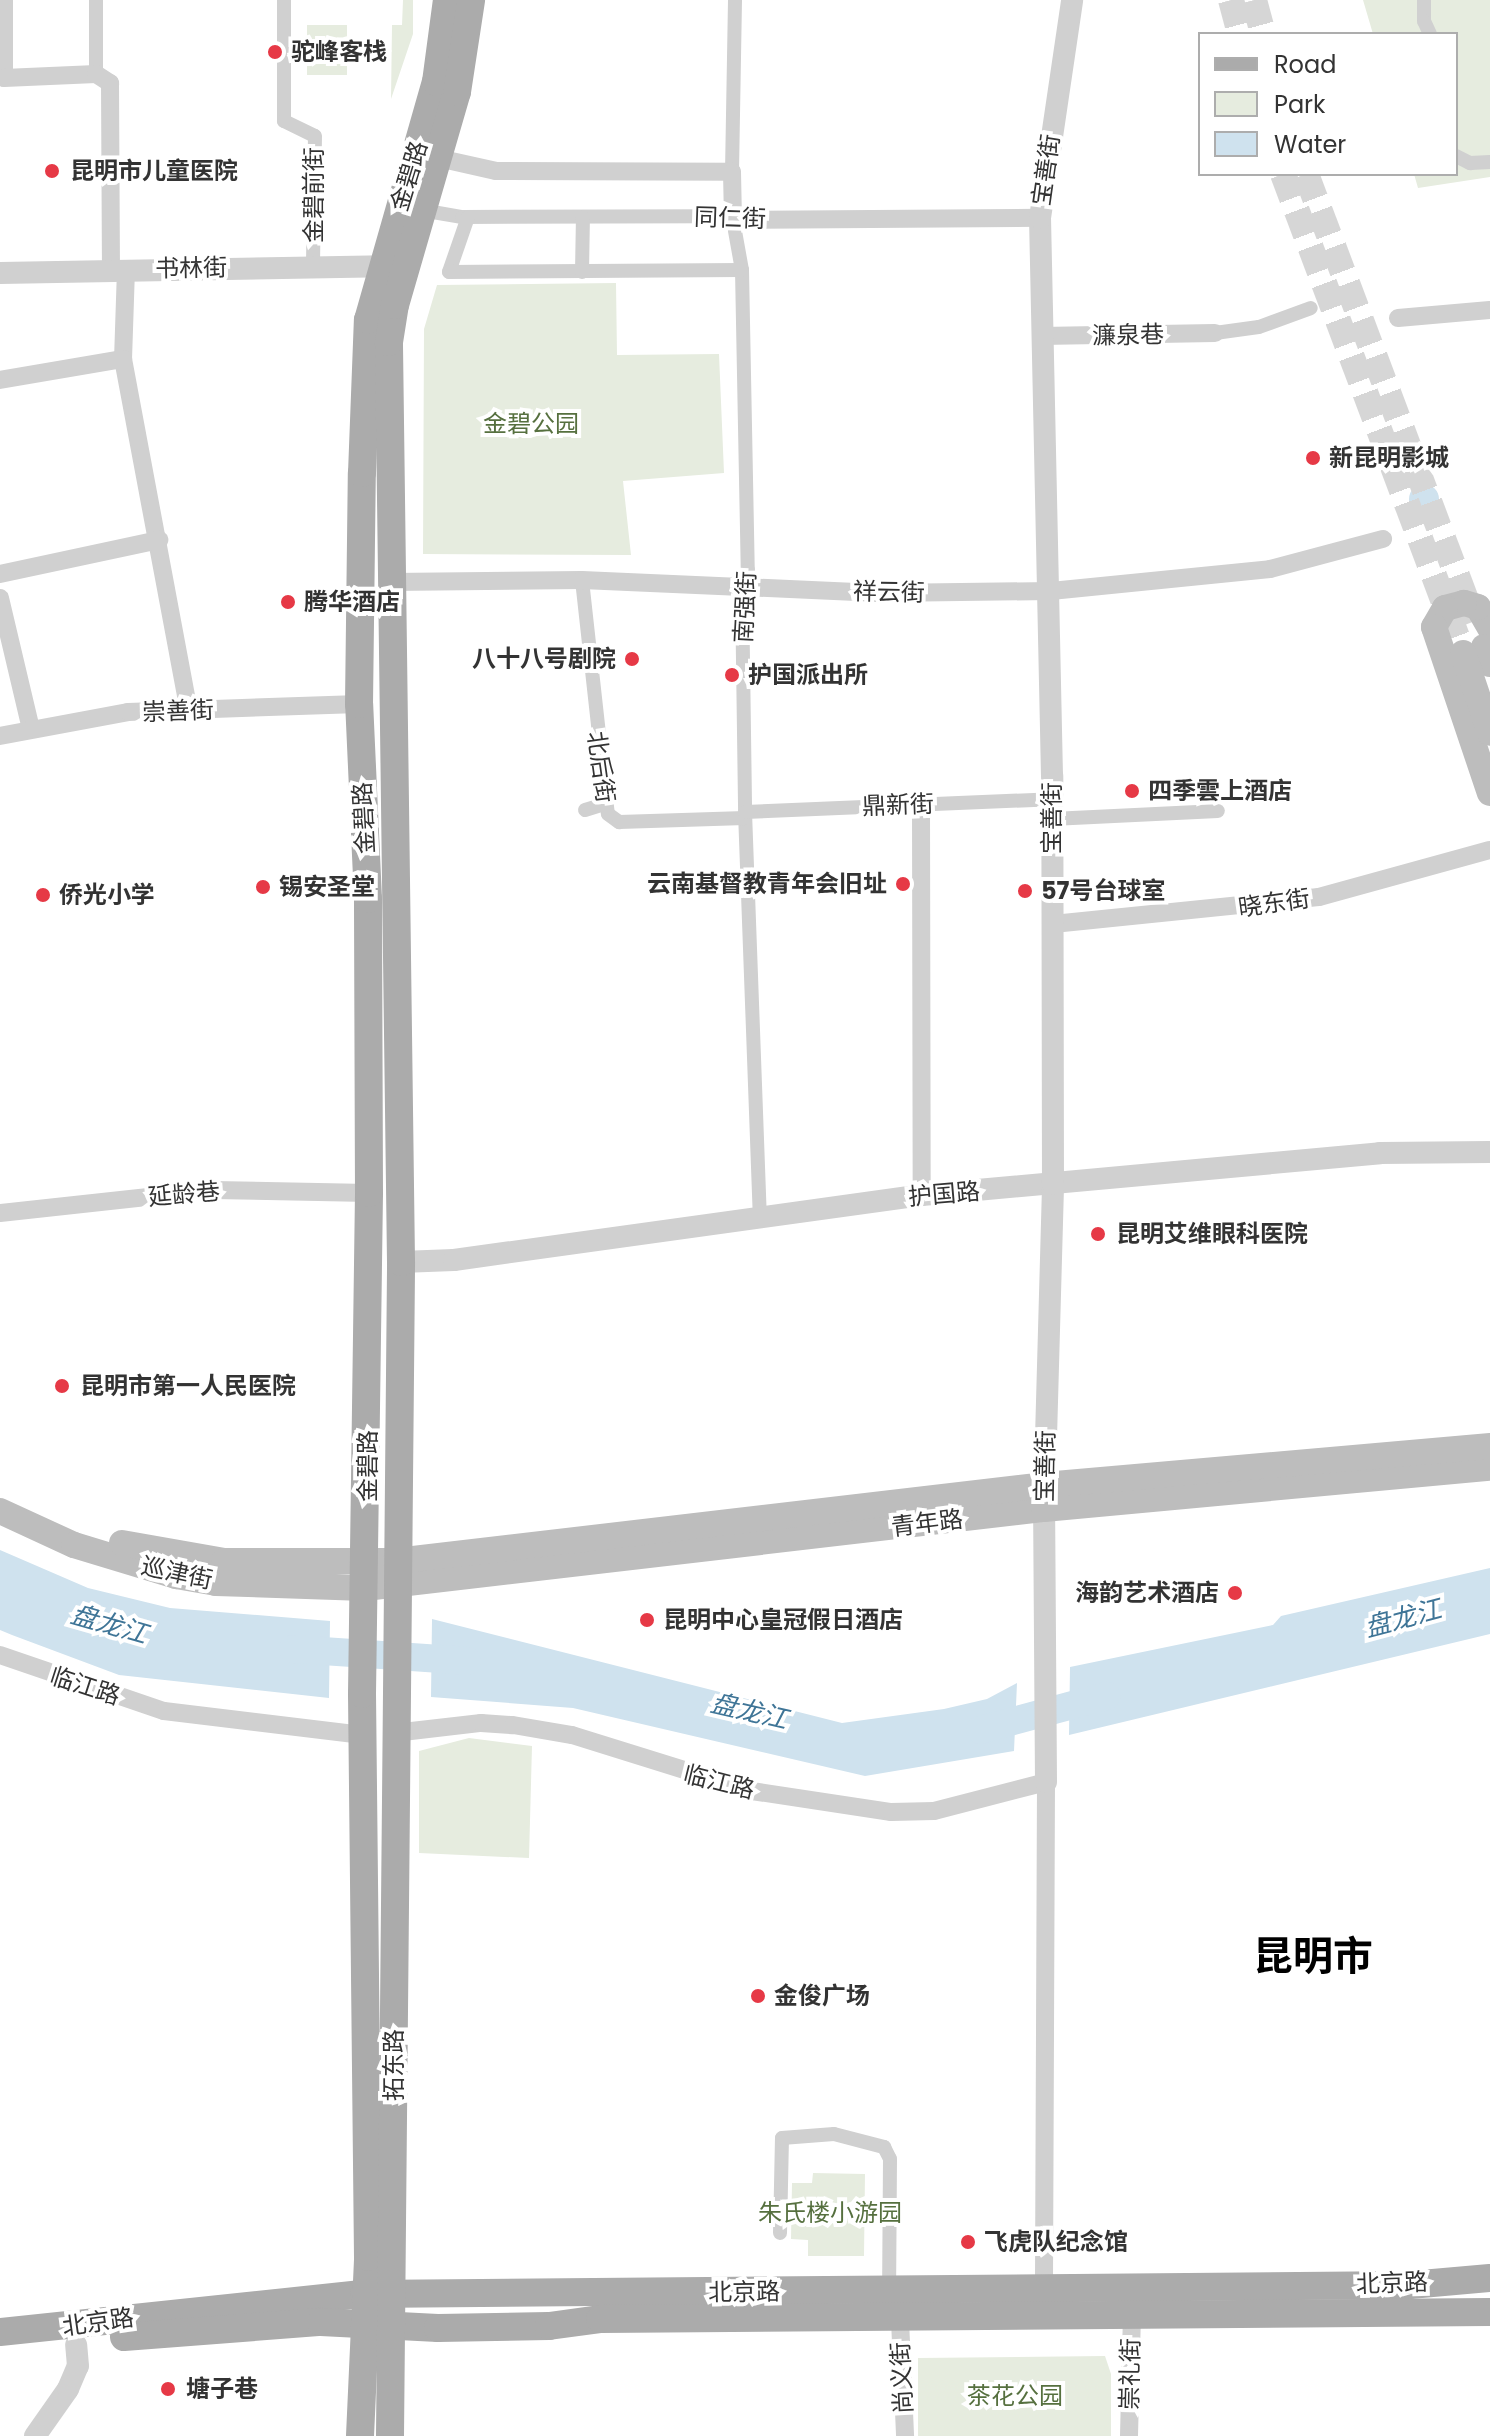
<!DOCTYPE html>
<meta charset="utf-8">
<style>
body{margin:0}
#map{position:relative;width:1490px;height:2436px;overflow:hidden;background:#fff;font-family:Poppins,"Noto Sans SC",sans-serif}
div>[style]{position:absolute}
[style*='--x']{left:calc(var(--x)*1px);top:calc(var(--y)*1px);width:calc(var(--w)*1px);rotate:calc(var(--a)*1deg)}
.green>*{inset:0;background:#e6ecdf;transform-origin:0 0}
.water>*{inset:0;background:#cfe2ee}
.round{border-radius:50%}
.river>*{height:28px;margin:-14px;padding:0 14px;transform-origin:14px;border-radius:14px;background:#cfe2ee}
.secondary-tunnel>*{height:26px;margin-top:-13px;transform-origin:0;background:repeating-linear-gradient(90deg,#d6d6d6 0 26px,transparent 0 39px)}
.pedestrian>*{height:14px;margin:-7px;padding:0 7px;transform-origin:7px;border-radius:7px;background:#d0d0d0}
.minor>*{height:18px;margin:-9px;padding:0 9px;transform-origin:9px;border-radius:9px;background:#d0d0d0}
.tertiary>*{height:22px;margin:-11px;padding:0 11px;transform-origin:11px;border-radius:11px;background:#d0d0d0}
.secondary>*{height:26px;margin:-13px;padding:0 13px;transform-origin:13px;border-radius:13px;background:#bdbdbd}
.primary>*{height:28px;margin:-14px;padding:0 14px;transform-origin:14px;border-radius:14px;background:#ababab}
.dots>*{width:22px;height:22px;translate:-50% -50%;box-sizing:border-box;border:4px solid #fff;border-radius:50%}
span{translate:-50% -50%;white-space:nowrap;text-align:center;line-height:1.15;-webkit-text-stroke:8px #fff;paint-order:stroke}
.poi-label{font-size:24px;color:#333;font-weight:700}
.left{translate:0 -50%;text-align:left}
.right{translate:-100% -50%;text-align:right}
.street-label{font-size:24px;color:#333}
.park-label{font-size:24px;color:#56703f}
.water-label{font-size:26px;color:#3f7597;font-style:italic}
.town-label{font-size:40px;color:#000;font-weight:700}
.legend{position:absolute;left:1198px;top:32px;width:260px;height:144px;box-sizing:border-box;background:#fff;border:2px solid #adadad;margin:0;padding:10px 14px;list-style:none;font-size:24px;color:#333}
.legend li{display:flex;align-items:center;gap:16px;height:40px}
.legend b{width:40px;border:2px solid #adadad}
</style>
<div id="map">
<div class="green">
<div style="clip-path:polygon(403px 0,413px 0,413px 34px,391px 99px,392px 25px,402px 25px)"></div>
<div style="clip-path:polygon(1363px 0,1490px 0,1490px 177px,1418px 188px,1414px 174px,1456px 174px,1456px 34px,1373px 34px)"></div>
<div style="left:307px;top:25px;width:40px;height:50px"></div>
<div style="clip-path:polygon(616px 283px,617px 355px,719px 354px,724px 473px,623px 481px,631px 555px,423px 554px,424px 329px,437px 285px)"></div>
<div style="clip-path:polygon(469px 1738px,532px 1746px,529px 1858px,419px 1853px,419px 1751px)"></div>
<div style="clip-path:polygon(813px 2173px,865px 2174px,864px 2256px,808px 2256px,808px 2240px,791px 2239px,792px 2183px,812px 2183px)"></div>
<div style="clip-path:polygon(1105px 2356px,1111px 2374px,1111px 2436px,918px 2436px,918px 2358px)"></div>
</div>
<div class="water">
<div class="round" style="left:1409px;top:484px;width:30px;height:30px"></div>
<div style="clip-path:polygon(0 1550px,88px 1588px,170px 1608px,330px 1621px,329px 1698px,119px 1675px,12px 1635px,0 1630px)"></div>
<div style="clip-path:polygon(1490px 1568px,1490px 1634px,1069px 1735px,1070px 1667px,1273px 1625px,1281px 1616px)"></div>
<div style="clip-path:polygon(432px 1619px,842px 1723px,944px 1709px,987px 1699px,1017px 1683px,1014px 1751px,865px 1776px,573px 1708px,431px 1697px)"></div>
</div>
<div class="river">
<div style="--x:293;--y:1649;--w:174;--a:3.9"></div>
<div style="--x:980;--y:1730;--w:131;--a:-15.1"></div>
</div>
<div class="secondary-tunnel">
<div style="--x:1231;--y:0;--w:35;--a:75"></div>
<div style="--x:1254;--y:0;--w:35;--a:75"></div>
<div style="--x:1283;--y:174;--w:512;--a:69.4"></div>
<div style="--x:1306;--y:174;--w:478;--a:69.4"></div>
</div>
<div class="pedestrian">
<div style="--x:284;--y:0;--w:121;--a:90"></div>
<div style="--x:284;--y:121;--w:34;--a:26"></div>
<div style="--x:315;--y:136;--w:129;--a:90.9"></div>
<div style="--x:1424;--y:0;--w:21;--a:90"></div>
<div style="--x:1424;--y:21;--w:14;--a:65"></div>
<div style="--x:96;--y:74;--w:74;--a:-90"></div>
<div style="--x:1456;--y:156;--w:16;--a:27"></div>
<div style="--x:1470;--y:163;--w:20;--a:-3"></div>
<div style="--x:732;--y:172;--w:172;--a:-89"></div>
<div style="--x:421;--y:210;--w:42;--a:9.7"></div>
<div style="--x:462;--y:217;--w:247;--a:-0.2"></div>
<div style="--x:709;--y:216;--w:24;--a:9"></div>
<div style="--x:733;--y:220;--w:51;--a:79.8"></div>
<div style="--x:742;--y:270;--w:300;--a:88.9"></div>
<div style="--x:748;--y:570;--w:20;--a:108"></div>
<div style="--x:742;--y:589;--w:223;--a:89.2"></div>
<div style="--x:745;--y:812;--w:402;--a:87.9"></div>
<div style="--x:468;--y:217;--w:58;--a:109.1"></div>
<div style="--x:449;--y:272;--w:293;--a:-0.4"></div>
<div style="--x:582;--y:272;--w:55;--a:-89"></div>
<div style="--x:1215;--y:333;--w:44;--a:-7.8"></div>
<div style="--x:1259;--y:327;--w:55;--a:-20.1"></div>
<div style="--x:582;--y:580;--w:235;--a:83.7"></div>
<div style="--x:608;--y:814;--w:14;--a:36"></div>
<div style="--x:619;--y:822;--w:126;--a:-1.8"></div>
<div style="--x:585;--y:810;--w:21;--a:-17"></div>
<div style="--x:745;--y:812;--w:307;--a:-2.4"></div>
<div style="--x:1052;--y:819;--w:166;--a:-2.8"></div>
<div style="--x:780;--y:2233;--w:95;--a:-88.8"></div>
<div style="--x:782;--y:2138;--w:52;--a:-4.4"></div>
<div style="--x:834;--y:2134;--w:52;--a:14.6"></div>
<div style="--x:884;--y:2147;--w:13;--a:63"></div>
<div style="--x:890;--y:2159;--w:131;--a:90.4"></div>
</div>
<div class="minor">
<div style="--x:4;--y:0;--w:78;--a:90"></div>
<div style="--x:4;--y:78;--w:92;--a:-2.5"></div>
<div style="--x:96;--y:74;--w:17;--a:33"></div>
<div style="--x:110;--y:83;--w:186;--a:89.7"></div>
<div style="--x:438;--y:158;--w:59;--a:12.6"></div>
<div style="--x:496;--y:171;--w:236;--a:0.2"></div>
<div style="--x:732;--y:172;--w:48;--a:88.8"></div>
<div style="--x:733;--y:220;--w:307;--a:-0.4"></div>
<div style="--x:126;--y:269;--w:90;--a:91.9"></div>
<div style="--x:123;--y:359;--w:357;--a:79.4"></div>
<div style="--x:1398;--y:318;--w:92;--a:-5"></div>
<div style="--x:1041;--y:336;--w:174;--a:-1"></div>
<div style="--x:0;--y:380;--w:125;--a:-9.7"></div>
<div style="--x:0;--y:574;--w:163;--a:-12.1"></div>
<div style="--x:390;--y:582;--w:192;--a:-0.6"></div>
<div style="--x:582;--y:580;--w:302;--a:2.5"></div>
<div style="--x:884;--y:593;--w:167;--a:-0.7"></div>
<div style="--x:1051;--y:591;--w:220;--a:-5.7"></div>
<div style="--x:1270;--y:569;--w:117;--a:-14.9"></div>
<div style="--x:0;--y:598;--w:135;--a:76.7"></div>
<div style="--x:0;--y:736;--w:130;--a:-10.6"></div>
<div style="--x:128;--y:712;--w:231;--a:-2"></div>
<div style="--x:921;--y:804;--w:391;--a:89.9"></div>
<div style="--x:1053;--y:924;--w:267;--a:-5.8"></div>
<div style="--x:1319;--y:897;--w:177;--a:-15.4"></div>
<div style="--x:0;--y:1213;--w:214;--a:-6.2"></div>
<div style="--x:213;--y:1190;--w:156;--a:1.1"></div>
<div style="--x:0;--y:1655;--w:173;--a:18.9"></div>
<div style="--x:164;--y:1711;--w:200;--a:6.9"></div>
<div style="--x:394;--y:1733;--w:88;--a:-6.6"></div>
<div style="--x:481;--y:1723;--w:32;--a:4"></div>
<div style="--x:513;--y:1725;--w:60;--a:9.6"></div>
<div style="--x:572;--y:1735;--w:189;--a:17.3"></div>
<div style="--x:752;--y:1791;--w:141;--a:8.6"></div>
<div style="--x:891;--y:1812;--w:43;--a:-1.3"></div>
<div style="--x:934;--y:1811;--w:116;--a:-14.5"></div>
<div style="--x:1046;--y:1782;--w:506;--a:90.23"></div>
<div style="--x:900;--y:2320;--w:116;--a:87.5"></div>
<div style="--x:1129;--y:2436;--w:123;--a:-88.6"></div>
</div>
<div class="tertiary">
<div style="--x:0;--y:273;--w:383;--a:-1"></div>
<div style="--x:401;--y:1262;--w:53;--a:-2.2"></div>
<div style="--x:454;--y:1260;--w:472;--a:-7.9"></div>
<div style="--x:922;--y:1195;--w:460;--a:-5.2"></div>
<div style="--x:1380;--y:1153;--w:110;--a:-0.5"></div>
<div style="--x:1046;--y:1782;--w:273;--a:-90.4"></div>
<div style="--x:1044;--y:1509;--w:325;--a:-88.4"></div>
<div style="--x:1053;--y:1184;--w:408;--a:-90.1"></div>
<div style="--x:1052;--y:776;--w:558;--a:-91.23"></div>
<div style="--x:1040;--y:218;--w:220;--a:-81.6"></div>
<div style="--x:35;--y:2436;--w:57;--a:-54.9"></div>
<div style="--x:68;--y:2389;--w:25;--a:-67"></div>
<div style="--x:78;--y:2366;--w:21;--a:-95"></div>
</div>
<div class="secondary">
<div style="--x:1490;--y:628;--w:24;--a:-120"></div>
<div style="--x:1478;--y:607;--w:15;--a:-164"></div>
<div style="--x:1464;--y:603;--w:20;--a:165"></div>
<div style="--x:1445;--y:608;--w:22;--a:120"></div>
<div style="--x:1434;--y:627;--w:175;--a:71.4"></div>
<div style="--x:1484;--y:647;--w:18;--a:71"></div>
<div style="--x:1463;--y:653;--w:84;--a:71.4"></div>
<div style="--x:0;--y:1511;--w:81;--a:24.7"></div>
<div style="--x:74;--y:1545;--w:107;--a:16.9"></div>
<div style="--x:176;--y:1576;--w:41;--a:9.9"></div>
<div style="--x:216;--y:1583;--w:149;--a:1.9"></div>
<div style="--x:365;--y:1588;--w:684;--a:-6.64"></div>
<div style="--x:1044;--y:1509;--w:448;--a:-5.3"></div>
<div style="--x:122;--y:1543;--w:104;--a:10"></div>
<div style="--x:224;--y:1561;--w:172;--a:0"></div>
<div style="--x:396;--y:1561;--w:652;--a:-6.69"></div>
<div style="--x:1044;--y:1485;--w:448;--a:-5"></div>
</div>
<div class="primary">
<div style="--x:0;--y:2332;--w:366;--a:-6"></div>
<div style="--x:364;--y:2294;--w:1046;--a:-0.49"></div>
<div style="--x:1410;--y:2285;--w:80;--a:-5"></div>
<div style="--x:124;--y:2337;--w:198;--a:-4.4"></div>
<div style="--x:321;--y:2322;--w:117;--a:2.9"></div>
<div style="--x:438;--y:2328;--w:111;--a:-1"></div>
<div style="--x:549;--y:2326;--w:51;--a:-7.8"></div>
<div style="--x:600;--y:2319;--w:890;--a:-0.45"></div>
<div style="--x:360;--y:2436;--w:179;--a:-87.4"></div>
<div style="--x:368;--y:2257;--w:563;--a:-90.61"></div>
<div style="--x:362;--y:1694;--w:501;--a:-89.2"></div>
<div style="--x:369;--y:1193;--w:294;--a:-90.2"></div>
<div style="--x:368;--y:899;--w:195;--a:-92.6"></div>
<div style="--x:359;--y:704;--w:231;--a:-89.3"></div>
<div style="--x:362;--y:473;--w:153;--a:-87.8"></div>
<div style="--x:368;--y:320;--w:248;--a:-74.1"></div>
<div style="--x:436;--y:82;--w:83;--a:-82.4"></div>
<div style="--x:390;--y:2436;--w:1174;--a:-89.46"></div>
<div style="--x:401;--y:1262;--w:920;--a:-90.75"></div>
<div style="--x:389;--y:342;--w:37;--a:-81"></div>
<div style="--x:395;--y:305;--w:222;--a:-73.8"></div>
<div style="--x:457;--y:92;--w:93;--a:-81.3"></div>
</div>
<div class="dots">
<div style="left:275px;top:52px;background:#e63946"></div>
<div style="left:52px;top:171px;background:#e63946"></div>
<div style="left:1313px;top:458px;background:#e63946"></div>
<div style="left:288px;top:602px;background:#e63946"></div>
<div style="left:632px;top:659px;background:#e63946"></div>
<div style="left:732px;top:675px;background:#e63946"></div>
<div style="left:1132px;top:791px;background:#e63946"></div>
<div style="left:903px;top:884px;background:#e63946"></div>
<div style="left:263px;top:887px;background:#e63946"></div>
<div style="left:1025px;top:891px;background:#e63946"></div>
<div style="left:43px;top:895px;background:#e63946"></div>
<div style="left:1098px;top:1234px;background:#e63946"></div>
<div style="left:62px;top:1386px;background:#e63946"></div>
<div style="left:1235px;top:1593px;background:#e63946"></div>
<div style="left:647px;top:1620px;background:#e63946"></div>
<div style="left:758px;top:1996px;background:#e63946"></div>
<div style="left:968px;top:2242px;background:#e63946"></div>
<div style="left:168px;top:2389px;background:#e63946"></div>
</div>
<div class="poi-label">
<span class="left" style="left:291px;top:52px">驼峰客栈</span>
<span class="left" style="left:70px;top:171px">昆明市儿童医院</span>
<span class="left" style="left:1329px;top:458px">新昆明影城</span>
<span class="left" style="left:304px;top:602px">腾华酒店</span>
<span class="right" style="left:616px;top:659px">八十八号剧院</span>
<span class="left" style="left:748px;top:675px">护国派出所</span>
<span class="left" style="left:1148px;top:791px">四季雲上酒店</span>
<span class="right" style="left:887px;top:884px">云南基督教青年会旧址</span>
<span class="left" style="left:279px;top:887px">锡安圣堂</span>
<span class="left" style="left:1041px;top:891px">57号台球室</span>
<span class="left" style="left:59px;top:895px">侨光小学</span>
<span class="left" style="left:1116px;top:1234px">昆明艾维眼科医院</span>
<span class="left" style="left:80px;top:1386px">昆明市第一人民医院</span>
<span class="right" style="left:1219px;top:1593px">海韵艺术酒店</span>
<span class="left" style="left:663px;top:1620px">昆明中心皇冠假日酒店</span>
<span class="left" style="left:774px;top:1996px">金俊广场</span>
<span class="left" style="left:984px;top:2242px">飞虎队纪念馆</span>
<span class="left" style="left:186px;top:2389px">塘子巷</span>
</div>
<div class="street-label">
<span style="left:1046px;top:170px;rotate:-82deg">宝善街</span>
<span style="left:409px;top:176px;rotate:-73deg">金碧路</span>
<span style="left:314px;top:195px;rotate:-90deg">金碧前街</span>
<span style="left:730px;top:218px;rotate:2deg">同仁街</span>
<span style="left:191px;top:268px;rotate:-1deg">书林街</span>
<span style="left:1128px;top:335px;rotate:-1deg">濂泉巷</span>
<span style="left:889px;top:592px;rotate:1deg">祥云街</span>
<span style="left:745px;top:607px;rotate:-87deg">南强街</span>
<span style="left:178px;top:711px;rotate:-2deg">崇善街</span>
<span style="left:601px;top:767px;rotate:82deg">北后街</span>
<span style="left:898px;top:805px;rotate:-2deg">鼎新街</span>
<span style="left:364px;top:818px;rotate:-93deg">金碧路</span>
<span style="left:1052px;top:818px;rotate:-90deg">宝善街</span>
<span style="left:1274px;top:903px;rotate:-8deg">晓东街</span>
<span style="left:184px;top:1194px;rotate:-5deg">延龄巷</span>
<span style="left:944px;top:1194px;rotate:-5deg">护国路</span>
<span style="left:368px;top:1466px;rotate:-90deg">金碧路</span>
<span style="left:1045px;top:1466px;rotate:-89deg">宝善街</span>
<span style="left:927px;top:1523px;rotate:-7deg">青年路</span>
<span style="left:177px;top:1573px;rotate:12deg">巡津街</span>
<span style="left:85px;top:1686px;rotate:18deg">临江路</span>
<span style="left:719px;top:1782px;rotate:14deg">临江路</span>
<span style="left:394px;top:2065px;rotate:-90deg">拓东路</span>
<span style="left:1392px;top:2283px;rotate:-2deg">北京路</span>
<span style="left:744px;top:2292px;rotate:-1deg">北京路</span>
<span style="left:98px;top:2322px;rotate:-8deg">北京路</span>
<span style="left:1130px;top:2374px;rotate:-89deg">崇礼街</span>
<span style="left:902px;top:2378px;rotate:-93deg">尚义街</span>
</div>
<div class="park-label">
<span style="left:531px;top:424px">金碧公园</span>
<span style="left:830px;top:2213px">朱氏楼小游园</span>
<span style="left:1015px;top:2396px">茶花公园</span>
</div>
<div class="water-label">
<span style="left:1403px;top:1619px;rotate:-15deg">盘龙江</span>
<span style="left:109px;top:1625px;rotate:16deg">盘龙江</span>
<span style="left:749px;top:1712px;rotate:13deg">盘龙江</span>
</div>
<div class="town-label">
<span style="left:1313px;top:1956px">昆明市</span>
</div>
<ul class="legend">
<li><b style="height:10px;background:#ababab"></b>Road</li>
<li><b style="height:22px;background:#e6ecdf"></b>Park</li>
<li><b style="height:22px;background:#cfe2ee"></b>Water</li>
</ul>
</div>
